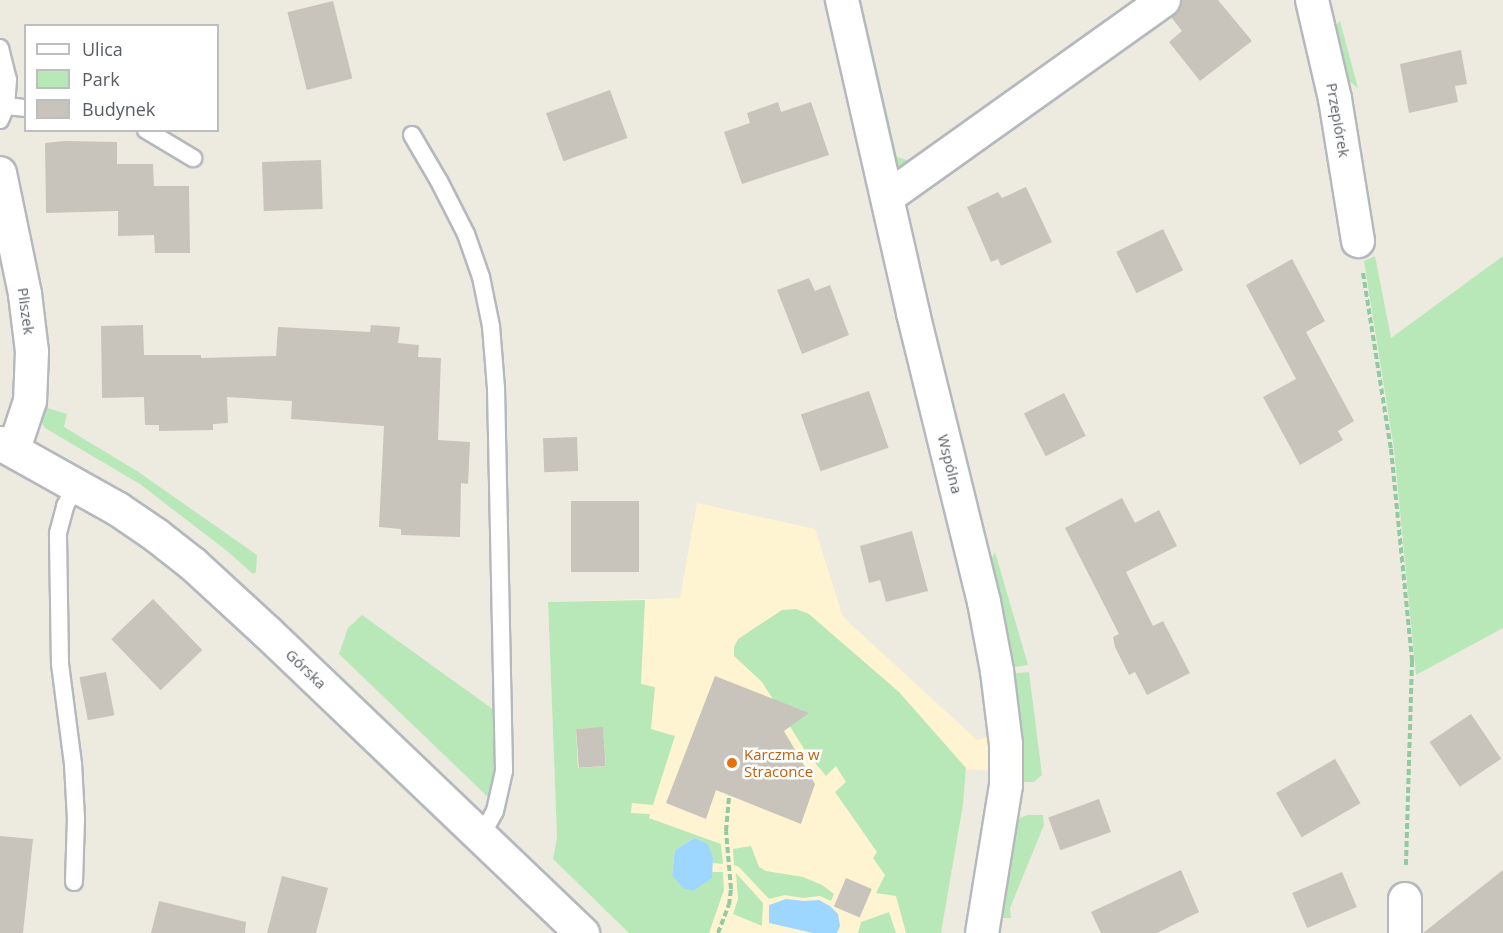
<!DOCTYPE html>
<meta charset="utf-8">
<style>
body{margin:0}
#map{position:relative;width:1503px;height:933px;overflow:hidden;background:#edeadf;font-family:"Open Sans",sans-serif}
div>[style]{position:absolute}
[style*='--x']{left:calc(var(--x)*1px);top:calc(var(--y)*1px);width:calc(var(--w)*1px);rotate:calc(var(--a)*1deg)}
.commercial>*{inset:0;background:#fff4d2}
.green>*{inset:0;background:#b9e8b8}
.water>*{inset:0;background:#9dd7ff}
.building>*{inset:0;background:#c8c4bc;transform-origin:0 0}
.path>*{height:4px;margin-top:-2px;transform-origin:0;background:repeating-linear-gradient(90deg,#91c9a0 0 6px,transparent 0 9px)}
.roads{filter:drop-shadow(2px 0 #b5b9be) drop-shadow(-2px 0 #b5b9be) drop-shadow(0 2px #b5b9be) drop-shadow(0 -2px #b5b9be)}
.lane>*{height:16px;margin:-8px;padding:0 8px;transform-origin:8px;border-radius:8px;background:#fff}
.street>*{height:32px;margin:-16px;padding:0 16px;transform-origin:16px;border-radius:16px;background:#fff}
.secondary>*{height:33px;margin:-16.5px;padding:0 16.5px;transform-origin:16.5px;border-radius:16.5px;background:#fff}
.dots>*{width:16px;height:16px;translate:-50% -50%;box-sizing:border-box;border:3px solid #fff;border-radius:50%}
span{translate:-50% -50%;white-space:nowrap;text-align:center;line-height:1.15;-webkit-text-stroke:5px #fff;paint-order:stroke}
.street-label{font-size:15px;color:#585d62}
.food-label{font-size:15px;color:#c56008}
.left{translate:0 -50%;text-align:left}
.legend{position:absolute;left:24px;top:24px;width:195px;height:108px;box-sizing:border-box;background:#fff;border:2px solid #bcbec0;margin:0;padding:8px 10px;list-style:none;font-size:18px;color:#585d62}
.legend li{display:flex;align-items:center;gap:12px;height:30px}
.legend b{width:30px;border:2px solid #bcbec0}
</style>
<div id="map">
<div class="commercial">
<div style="clip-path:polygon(697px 503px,815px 529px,843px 617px,977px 740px,993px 736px,993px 771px,966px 769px,963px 805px,941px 933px,629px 933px,553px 859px,557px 837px,548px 602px,680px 598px)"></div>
</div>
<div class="green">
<div style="clip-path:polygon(853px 0,861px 0,897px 157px,919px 164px,906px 172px,897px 169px,892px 160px)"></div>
<div style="clip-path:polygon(1340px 21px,1358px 88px,1345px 78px,1328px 33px)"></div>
<div style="clip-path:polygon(1375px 256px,1391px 338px,1503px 256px,1503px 628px,1416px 675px,1394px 449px,1364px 261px)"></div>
<div style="clip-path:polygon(41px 406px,67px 414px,64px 427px,137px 471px,257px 555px,256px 572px,253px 574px,227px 551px,140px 484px,45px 428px,40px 420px)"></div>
<div style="clip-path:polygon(995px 552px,1028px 665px,1008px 668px,988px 565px)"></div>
<div style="clip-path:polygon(evenodd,645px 600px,641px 684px,655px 687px,651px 729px,675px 736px,653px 805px,632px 803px,631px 813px,650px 814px,649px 818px,721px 844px,723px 864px,713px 863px,713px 858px,694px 838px,675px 850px,672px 875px,712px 878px,712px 872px,723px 872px,724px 890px,709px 933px,629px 933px,553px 859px,557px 837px,548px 602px,645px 600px,603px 728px,606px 766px,578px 768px,576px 729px,603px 728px)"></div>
<div style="clip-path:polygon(796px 609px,809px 614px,899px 692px,966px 768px,963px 805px,941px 933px,906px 933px,896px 896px,876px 893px,885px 875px,873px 858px,877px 852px,835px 792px,846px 782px,836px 766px,826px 776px,806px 752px,762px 682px,734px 656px,734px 647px,738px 639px,782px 610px)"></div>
<div style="clip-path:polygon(362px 615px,498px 713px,497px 776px,490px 799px,339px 654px,348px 628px)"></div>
<div style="clip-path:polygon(1029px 672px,1042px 775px,1034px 782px,1024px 782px,1016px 777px,1008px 674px)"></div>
<div style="clip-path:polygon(1027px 815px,1043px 815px,1044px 825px,1010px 908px,1011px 918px,1001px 918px,996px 913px,1011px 829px,1020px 818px)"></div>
<div style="clip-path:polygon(751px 846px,759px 867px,766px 871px,803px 877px,822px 885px,834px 894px,831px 901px,820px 896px,803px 898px,785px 895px,769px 899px,739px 867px,734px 865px,733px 849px)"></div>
<div style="clip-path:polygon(736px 873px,763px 903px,762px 926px,733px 914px,738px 899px)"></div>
<div style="clip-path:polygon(889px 912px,896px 933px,858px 933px,861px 922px)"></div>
</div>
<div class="water">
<div style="clip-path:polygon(694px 838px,708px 844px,713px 858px,712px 878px,693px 891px,683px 888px,672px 875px,675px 850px)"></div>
<div style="clip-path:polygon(786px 899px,804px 901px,819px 900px,830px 906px,838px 914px,840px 926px,837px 933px,813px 933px,769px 923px,769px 905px)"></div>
</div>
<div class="building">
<div style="clip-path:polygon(1182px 0,1218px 0,1252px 41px,1200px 81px,1169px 42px,1182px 31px,1171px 17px,1180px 8px)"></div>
<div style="left:333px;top:1px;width:80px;height:47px;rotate:76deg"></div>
<div style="clip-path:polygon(1461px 50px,1467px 84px,1455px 86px,1458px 102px,1409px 113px,1400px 64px)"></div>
<div style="left:610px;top:90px;width:51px;height:68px;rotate:70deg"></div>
<div style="clip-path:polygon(778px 102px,781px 112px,811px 102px,829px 155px,742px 184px,724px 132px,750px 123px,747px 113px)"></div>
<div style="clip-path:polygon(65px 141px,117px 142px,117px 164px,153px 164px,154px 186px,189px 186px,190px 253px,155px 253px,154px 235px,118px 236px,118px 211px,46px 213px,45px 143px)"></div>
<div style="left:321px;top:160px;width:49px;height:59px;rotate:88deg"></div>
<div style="clip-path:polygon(1026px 187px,1052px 242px,1001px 266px,998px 259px,991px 262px,967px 207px,998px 192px,1002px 198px)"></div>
<div style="left:1163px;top:229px;width:46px;height:52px;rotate:64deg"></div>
<div style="clip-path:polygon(1292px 259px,1325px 321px,1306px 332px,1354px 421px,1338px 431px,1343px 440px,1300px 465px,1263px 397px,1296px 379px,1246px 285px)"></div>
<div style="clip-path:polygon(809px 278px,815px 291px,830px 285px,849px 335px,802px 354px,777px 290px)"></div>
<div style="clip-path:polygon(143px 325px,144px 355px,201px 355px,201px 358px,276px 356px,278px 327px,370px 332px,371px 325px,400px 327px,398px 343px,419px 345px,418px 357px,441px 358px,438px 440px,470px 442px,468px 484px,461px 483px,460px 537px,401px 535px,401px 529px,379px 527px,384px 426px,291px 419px,292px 401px,227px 397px,228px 423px,213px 424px,213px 430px,159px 431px,159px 425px,145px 425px,144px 397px,102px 398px,101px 326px)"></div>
<div style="left:869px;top:391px;width:60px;height:72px;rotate:71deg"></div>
<div style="left:1064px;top:393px;width:48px;height:45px;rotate:63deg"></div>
<div style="left:577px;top:437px;width:34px;height:34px;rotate:88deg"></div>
<div style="clip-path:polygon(1122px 498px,1135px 523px,1159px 510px,1177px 546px,1126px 572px,1153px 626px,1163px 621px,1190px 673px,1147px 695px,1135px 672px,1129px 675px,1115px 647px,1113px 637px,1119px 634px,1065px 528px)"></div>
<div style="left:571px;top:501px;width:68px;height:71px"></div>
<div style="clip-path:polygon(912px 531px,928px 591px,886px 602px,880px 580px,869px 583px,860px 546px)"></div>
<div style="left:153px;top:599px;width:71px;height:58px;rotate:46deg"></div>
<div style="left:106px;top:672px;width:44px;height:27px;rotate:79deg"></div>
<div style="clip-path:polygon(715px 676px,809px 713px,784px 731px,815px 784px,801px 824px,716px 790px,706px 819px,666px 803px)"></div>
<div style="left:1471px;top:714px;width:54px;height:50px;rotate:56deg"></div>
<div style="left:603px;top:727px;width:39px;height:27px;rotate:86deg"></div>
<div style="left:1335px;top:759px;width:51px;height:68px;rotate:60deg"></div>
<div style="left:1099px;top:799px;width:35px;height:54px;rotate:70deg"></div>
<div style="clip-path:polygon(0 836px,33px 839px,23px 933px,0 933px)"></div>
<div style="clip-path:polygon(1181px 870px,1199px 912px,1157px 933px,1101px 933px,1091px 912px)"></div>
<div style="clip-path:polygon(1503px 870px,1503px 933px,1423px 933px)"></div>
<div style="left:1342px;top:872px;width:38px;height:54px;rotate:67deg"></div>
<div style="clip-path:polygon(282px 876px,328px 888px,316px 933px,267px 933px)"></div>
<div style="left:846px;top:878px;width:28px;height:31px;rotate:23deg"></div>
<div style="clip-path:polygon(159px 901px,246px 922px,245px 933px,151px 933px)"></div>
</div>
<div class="path">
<div style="--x:1363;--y:273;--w:178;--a:81"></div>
<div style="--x:1391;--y:449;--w:213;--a:84.3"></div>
<div style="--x:1412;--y:661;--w:204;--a:91.7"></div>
<div style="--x:718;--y:933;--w:30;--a:-69"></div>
<div style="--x:729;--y:905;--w:16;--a:-83"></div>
<div style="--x:731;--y:889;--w:58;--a:-94.9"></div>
<div style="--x:726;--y:831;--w:35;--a:-85"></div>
</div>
<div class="roads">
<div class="lane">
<div style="--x:0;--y:48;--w:32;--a:76"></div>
<div style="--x:8;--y:79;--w:27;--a:94"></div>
<div style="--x:0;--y:120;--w:15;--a:-67"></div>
<div style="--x:6;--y:106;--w:20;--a:6"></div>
<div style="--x:146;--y:130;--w:55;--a:30.8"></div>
<div style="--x:412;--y:135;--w:53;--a:59.6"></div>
<div style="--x:439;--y:181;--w:59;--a:63"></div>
<div style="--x:466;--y:234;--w:46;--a:70.8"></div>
<div style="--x:481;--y:277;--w:50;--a:78.5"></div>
<div style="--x:491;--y:326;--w:62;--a:85.4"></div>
<div style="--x:496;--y:388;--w:383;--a:88.8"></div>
<div style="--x:504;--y:771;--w:41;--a:102.7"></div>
<div style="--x:495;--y:811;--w:29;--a:119"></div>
<div style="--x:74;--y:882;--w:63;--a:-88.2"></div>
<div style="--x:76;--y:819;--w:55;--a:-93.1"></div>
<div style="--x:73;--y:764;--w:101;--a:-97.4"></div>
<div style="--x:60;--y:664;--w:131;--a:-90.9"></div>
<div style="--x:58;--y:533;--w:28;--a:-75"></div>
<div style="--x:65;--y:506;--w:25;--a:-61"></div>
</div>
<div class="street">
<div style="--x:842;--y:0;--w:321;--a:77.2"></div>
<div style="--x:913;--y:313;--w:298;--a:76.2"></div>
<div style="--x:984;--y:602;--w:70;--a:79.3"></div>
<div style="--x:997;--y:671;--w:74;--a:83"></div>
<div style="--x:1006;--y:744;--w:41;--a:90"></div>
<div style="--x:1006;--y:785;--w:150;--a:99.2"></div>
<div style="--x:1312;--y:0;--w:102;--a:76.9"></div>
<div style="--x:1335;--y:99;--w:144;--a:80.8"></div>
<div style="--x:0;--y:173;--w:124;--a:78.3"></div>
<div style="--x:25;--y:294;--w:58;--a:83.1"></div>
<div style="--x:32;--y:352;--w:49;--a:92.3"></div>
<div style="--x:30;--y:401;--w:51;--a:108.4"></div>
<div style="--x:888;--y:197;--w:339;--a:-35.5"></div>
<div style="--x:1405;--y:933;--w:34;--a:-90"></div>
</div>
<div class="secondary">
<div style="--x:0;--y:443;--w:135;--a:29.2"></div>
<div style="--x:118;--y:509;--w:46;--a:34.4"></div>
<div style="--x:156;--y:535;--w:47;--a:38.1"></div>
<div style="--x:193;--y:564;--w:100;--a:42.6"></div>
<div style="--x:267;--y:632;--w:436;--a:43.7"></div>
</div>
</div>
<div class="dots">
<div style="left:732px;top:763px;background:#e8710a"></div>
</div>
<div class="street-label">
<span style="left:1338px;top:120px;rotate:80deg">Przepiórek</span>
<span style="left:26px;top:311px;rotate:82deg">Pliszek</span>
<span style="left:950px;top:464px;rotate:76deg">Wspólna</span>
<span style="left:306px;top:669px;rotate:44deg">Górska</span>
</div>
<div class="food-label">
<span class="left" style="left:744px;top:763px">Karczma w<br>Straconce</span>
</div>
<ul class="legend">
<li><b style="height:8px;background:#fff"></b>Ulica</li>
<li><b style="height:16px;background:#b9e8b8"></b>Park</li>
<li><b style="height:16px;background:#c8c4bc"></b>Budynek</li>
</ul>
</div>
